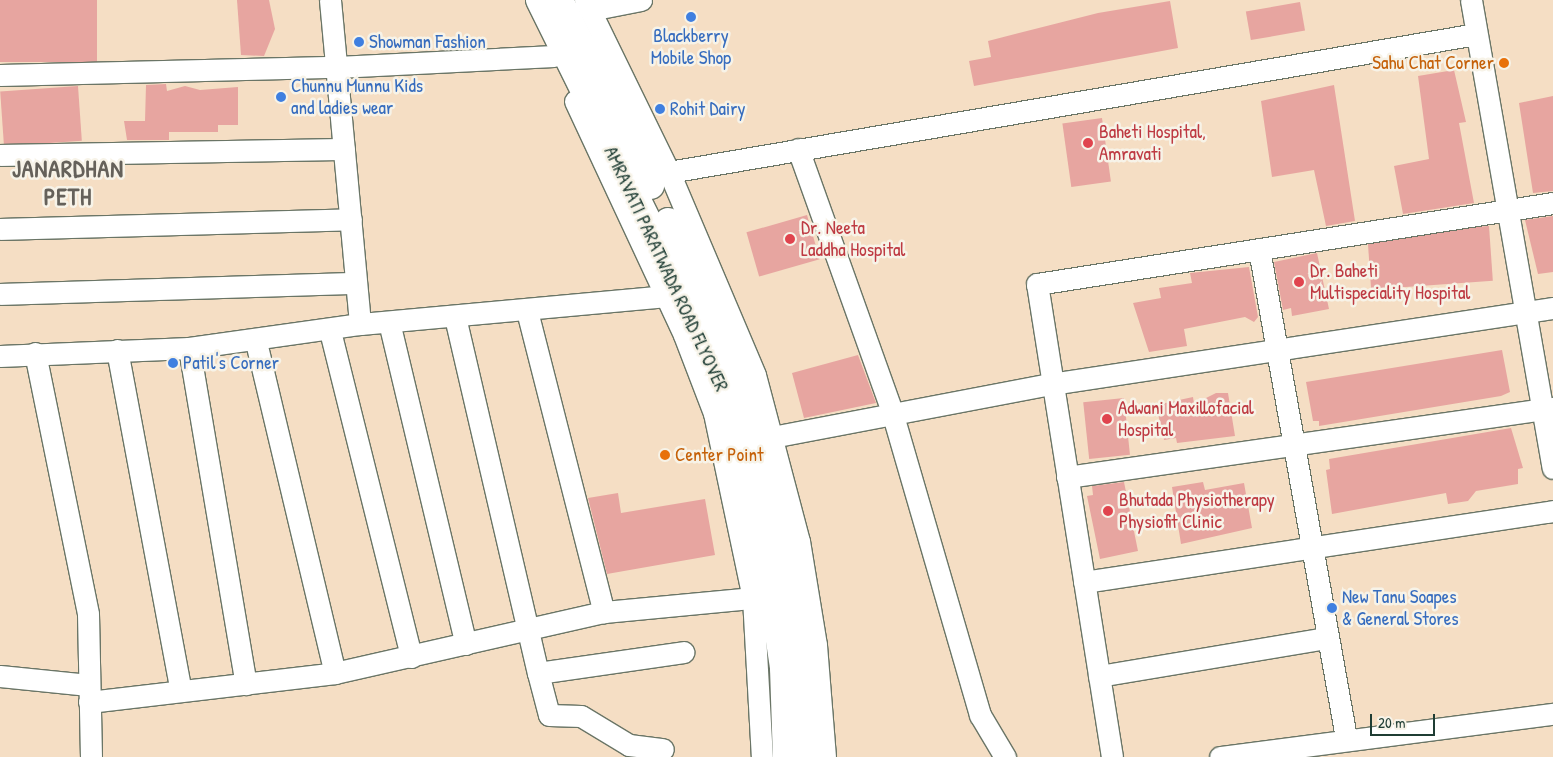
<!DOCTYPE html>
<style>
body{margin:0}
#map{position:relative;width:1553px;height:757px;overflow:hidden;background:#f5dec4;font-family:"Patrick Hand",sans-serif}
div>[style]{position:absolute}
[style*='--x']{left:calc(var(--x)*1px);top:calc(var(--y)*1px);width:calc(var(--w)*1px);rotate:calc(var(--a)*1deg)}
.building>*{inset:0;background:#e7a5a0;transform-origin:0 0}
.roads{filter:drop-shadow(1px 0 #6a7566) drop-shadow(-1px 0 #6a7566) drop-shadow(0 1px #6a7566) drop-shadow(0 -1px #6a7566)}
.minor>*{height:21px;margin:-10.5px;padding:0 10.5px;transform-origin:10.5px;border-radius:10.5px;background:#fff}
.major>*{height:26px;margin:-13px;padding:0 13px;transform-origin:13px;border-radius:13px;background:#fff}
.dots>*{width:14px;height:14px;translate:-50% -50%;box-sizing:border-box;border:2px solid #f7f3e8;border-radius:50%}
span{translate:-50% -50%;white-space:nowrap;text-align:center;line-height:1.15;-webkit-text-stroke:5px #f7f3e8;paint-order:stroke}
.shop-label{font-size:19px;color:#366cbe}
.left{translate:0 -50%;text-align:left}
.food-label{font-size:19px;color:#c56008}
.right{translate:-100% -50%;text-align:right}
.health-label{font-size:19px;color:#be3a42}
.street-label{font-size:19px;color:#1f3d34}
.district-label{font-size:24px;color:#65615a;font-weight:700;letter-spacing:1px}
.scale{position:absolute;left:1370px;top:714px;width:65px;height:22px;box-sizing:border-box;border:2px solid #1f3d34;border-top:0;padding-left:6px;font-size:15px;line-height:18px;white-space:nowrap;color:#1f3d34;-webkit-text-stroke:4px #f7f3e8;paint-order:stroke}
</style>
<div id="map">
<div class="building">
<div style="left:0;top:0;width:97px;height:62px"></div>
<div style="clip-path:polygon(237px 0,269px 0,275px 29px,264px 56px,241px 55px)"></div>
<div style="clip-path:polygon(1170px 1px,1178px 48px,974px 86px,969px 61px,991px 57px,988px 41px,1098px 13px)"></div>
<div style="left:1300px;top:2px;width:29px;height:55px;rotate:80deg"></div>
<div style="clip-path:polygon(1454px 70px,1466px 122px,1459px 123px,1474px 203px,1403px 214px,1394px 166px,1429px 159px,1418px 76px)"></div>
<div style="clip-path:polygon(166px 84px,167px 91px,185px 86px,200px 90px,238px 87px,238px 125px,218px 125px,218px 132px,169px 132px,169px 140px,127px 140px,124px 121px,145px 121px,146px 85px)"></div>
<div style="clip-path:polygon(1334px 85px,1355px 221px,1326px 226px,1314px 170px,1272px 177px,1261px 101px)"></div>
<div style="left:78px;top:86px;width:55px;height:78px;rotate:86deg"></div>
<div style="clip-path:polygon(1553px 96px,1553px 191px,1533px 193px,1519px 103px)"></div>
<div style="left:1102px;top:118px;width:64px;height:40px;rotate:82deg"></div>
<div style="left:807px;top:215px;width:46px;height:63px;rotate:74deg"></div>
<div style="clip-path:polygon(1553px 216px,1553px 272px,1538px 274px,1525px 220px)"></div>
<div style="left:1489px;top:226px;width:55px;height:122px;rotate:86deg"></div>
<div style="clip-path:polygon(1317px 253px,1329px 309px,1292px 316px,1291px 308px,1283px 310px,1274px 262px)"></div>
<div style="clip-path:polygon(1249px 267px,1258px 317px,1254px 322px,1245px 317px,1184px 329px,1187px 346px,1149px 352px,1133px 303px,1161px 298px,1159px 288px,1192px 283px,1190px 273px)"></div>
<div style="clip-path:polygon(1502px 350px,1510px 392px,1501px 396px,1319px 426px,1319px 421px,1313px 421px,1306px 382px)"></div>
<div style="clip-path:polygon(858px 355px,876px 403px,804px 418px,792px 373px)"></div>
<div style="clip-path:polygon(1216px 393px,1228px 393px,1235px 436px,1177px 443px,1176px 438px,1164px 440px,1156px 405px,1193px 397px,1194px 404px)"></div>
<div style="left:1124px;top:398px;width:57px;height:41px;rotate:84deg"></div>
<div style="clip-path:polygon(1511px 428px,1523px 468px,1518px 469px,1518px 484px,1476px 491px,1468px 501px,1448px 504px,1446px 493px,1332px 514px,1326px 470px,1330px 469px,1329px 459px)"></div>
<div style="clip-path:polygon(1124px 482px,1138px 551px,1100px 559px,1087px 496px,1093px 495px,1092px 486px)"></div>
<div style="clip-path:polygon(1203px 482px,1205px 490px,1244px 483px,1252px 528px,1181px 544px,1172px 487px)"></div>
<div style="clip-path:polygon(618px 493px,621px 513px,705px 499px,715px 555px,607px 574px,588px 498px)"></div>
</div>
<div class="roads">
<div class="minor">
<div style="--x:330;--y:0;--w:325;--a:84.7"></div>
<div style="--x:585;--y:0;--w:191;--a:64"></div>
<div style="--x:669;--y:172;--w:220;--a:67"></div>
<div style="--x:755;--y:375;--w:172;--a:75.2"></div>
<div style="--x:799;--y:541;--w:105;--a:80.7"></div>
<div style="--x:816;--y:645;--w:112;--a:85.4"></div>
<div style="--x:1471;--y:0;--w:475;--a:80.1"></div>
<div style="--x:590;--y:10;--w:52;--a:-11.1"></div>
<div style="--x:0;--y:75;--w:337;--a:-1.4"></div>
<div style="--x:337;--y:67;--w:217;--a:-2.9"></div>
<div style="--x:575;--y:101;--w:258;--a:65"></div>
<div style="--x:684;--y:335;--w:84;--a:69"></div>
<div style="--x:714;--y:413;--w:189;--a:78.1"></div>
<div style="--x:753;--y:598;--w:159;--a:86.8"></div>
<div style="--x:798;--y:149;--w:279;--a:70.3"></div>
<div style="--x:892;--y:412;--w:316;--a:73.8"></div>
<div style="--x:980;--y:715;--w:49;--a:59.2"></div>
<div style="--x:0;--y:155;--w:344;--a:-1"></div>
<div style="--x:669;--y:172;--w:819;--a:-9.7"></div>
<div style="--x:0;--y:229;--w:351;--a:-1.6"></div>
<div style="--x:1259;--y:249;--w:498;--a:79.9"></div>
<div style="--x:0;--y:294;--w:356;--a:-1.8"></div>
<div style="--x:527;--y:311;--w:311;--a:75.7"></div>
<div style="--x:455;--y:317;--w:366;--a:76.9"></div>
<div style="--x:538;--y:673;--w:147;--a:-8.2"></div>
<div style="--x:389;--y:322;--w:331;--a:76.6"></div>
<div style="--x:330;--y:331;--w:336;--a:76"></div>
<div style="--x:256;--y:342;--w:340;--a:76.6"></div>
<div style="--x:189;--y:348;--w:341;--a:80.4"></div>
<div style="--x:117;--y:350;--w:347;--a:79.4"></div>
<div style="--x:35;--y:353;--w:266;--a:78.5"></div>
<div style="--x:88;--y:614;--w:143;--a:88.8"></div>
<div style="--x:0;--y:356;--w:189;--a:-2.4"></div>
<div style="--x:189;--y:348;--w:173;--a:-8"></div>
<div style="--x:360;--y:324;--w:306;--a:-5.2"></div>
<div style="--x:772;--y:437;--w:284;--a:-10.8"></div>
<div style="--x:1051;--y:384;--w:508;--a:-8.61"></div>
<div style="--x:1067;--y:477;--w:491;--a:-8.1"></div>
<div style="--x:1084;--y:582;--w:474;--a:-8.6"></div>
<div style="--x:538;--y:673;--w:43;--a:75.3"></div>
<div style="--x:549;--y:715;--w:32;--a:2"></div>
<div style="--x:581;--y:716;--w:56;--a:31.1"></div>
<div style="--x:629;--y:745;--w:34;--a:7"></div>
<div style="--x:0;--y:676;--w:89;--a:5.8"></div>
<div style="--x:1099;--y:676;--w:231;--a:-9.5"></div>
<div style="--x:89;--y:702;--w:248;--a:-6.7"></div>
<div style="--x:335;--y:673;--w:276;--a:-12.8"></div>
<div style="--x:604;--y:612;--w:150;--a:-5.4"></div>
<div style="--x:1112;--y:757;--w:479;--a:-99"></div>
<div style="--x:1037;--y:284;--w:522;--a:-8.92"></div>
<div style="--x:1220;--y:757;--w:336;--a:-7.4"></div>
</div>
<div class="major">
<div style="--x:539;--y:0;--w:280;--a:63.7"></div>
<div style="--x:663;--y:251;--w:170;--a:67.2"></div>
<div style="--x:729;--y:408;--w:191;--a:77"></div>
<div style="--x:772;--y:594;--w:75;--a:81.5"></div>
<div style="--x:783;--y:668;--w:89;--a:88.1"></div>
<div style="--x:560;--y:0;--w:207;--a:63.9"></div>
<div style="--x:668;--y:221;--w:144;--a:65.8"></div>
<div style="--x:727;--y:352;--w:123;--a:71.6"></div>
<div style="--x:766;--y:469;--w:90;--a:76.6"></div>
<div style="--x:787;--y:557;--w:201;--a:84"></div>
</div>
</div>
<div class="dots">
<div style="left:691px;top:17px;background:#3f7fe0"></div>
<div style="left:359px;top:42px;background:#3f7fe0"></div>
<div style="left:1504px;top:63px;background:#e8710a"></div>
<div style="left:281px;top:97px;background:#3f7fe0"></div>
<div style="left:660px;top:109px;background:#3f7fe0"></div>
<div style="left:1088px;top:143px;background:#e0444e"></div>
<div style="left:790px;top:239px;background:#e0444e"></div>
<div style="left:1299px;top:282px;background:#e0444e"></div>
<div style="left:173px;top:363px;background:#3f7fe0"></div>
<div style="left:1107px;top:419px;background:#e0444e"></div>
<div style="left:665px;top:455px;background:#e8710a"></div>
<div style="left:1108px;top:511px;background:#e0444e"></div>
<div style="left:1332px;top:608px;background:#3f7fe0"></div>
</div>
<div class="shop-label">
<span style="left:691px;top:47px">Blackberry<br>Mobile Shop</span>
<span class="left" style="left:369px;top:42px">Showman Fashion</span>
<span class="left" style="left:291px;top:97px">Chunnu Munnu Kids<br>and ladies wear</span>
<span class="left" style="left:670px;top:109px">Rohit Dairy</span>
<span class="left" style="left:183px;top:363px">Patil's Corner</span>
<span class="left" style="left:1342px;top:608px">New Tanu Soapes<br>&amp; General Stores</span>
</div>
<div class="food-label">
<span class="right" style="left:1494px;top:63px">Sahu Chat Corner</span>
<span class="left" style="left:675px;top:455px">Center Point</span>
</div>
<div class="health-label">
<span class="left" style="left:1099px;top:143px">Baheti Hospital,<br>Amravati</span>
<span class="left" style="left:801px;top:239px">Dr. Neeta<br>Laddha Hospital</span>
<span class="left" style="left:1310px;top:282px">Dr. Baheti<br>Multispeciality Hospital</span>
<span class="left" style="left:1118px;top:419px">Adwani Maxillofacial<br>Hospital</span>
<span class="left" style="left:1119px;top:511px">Bhutada Physiotherapy<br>Physiofit Clinic</span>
</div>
<div class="street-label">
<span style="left:666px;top:269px;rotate:65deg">AMRAVATI PARATWADA ROAD FLYOVER</span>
</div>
<div class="district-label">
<span style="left:68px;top:183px">JANARDHAN<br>PETH</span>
</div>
<div class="scale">20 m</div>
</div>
